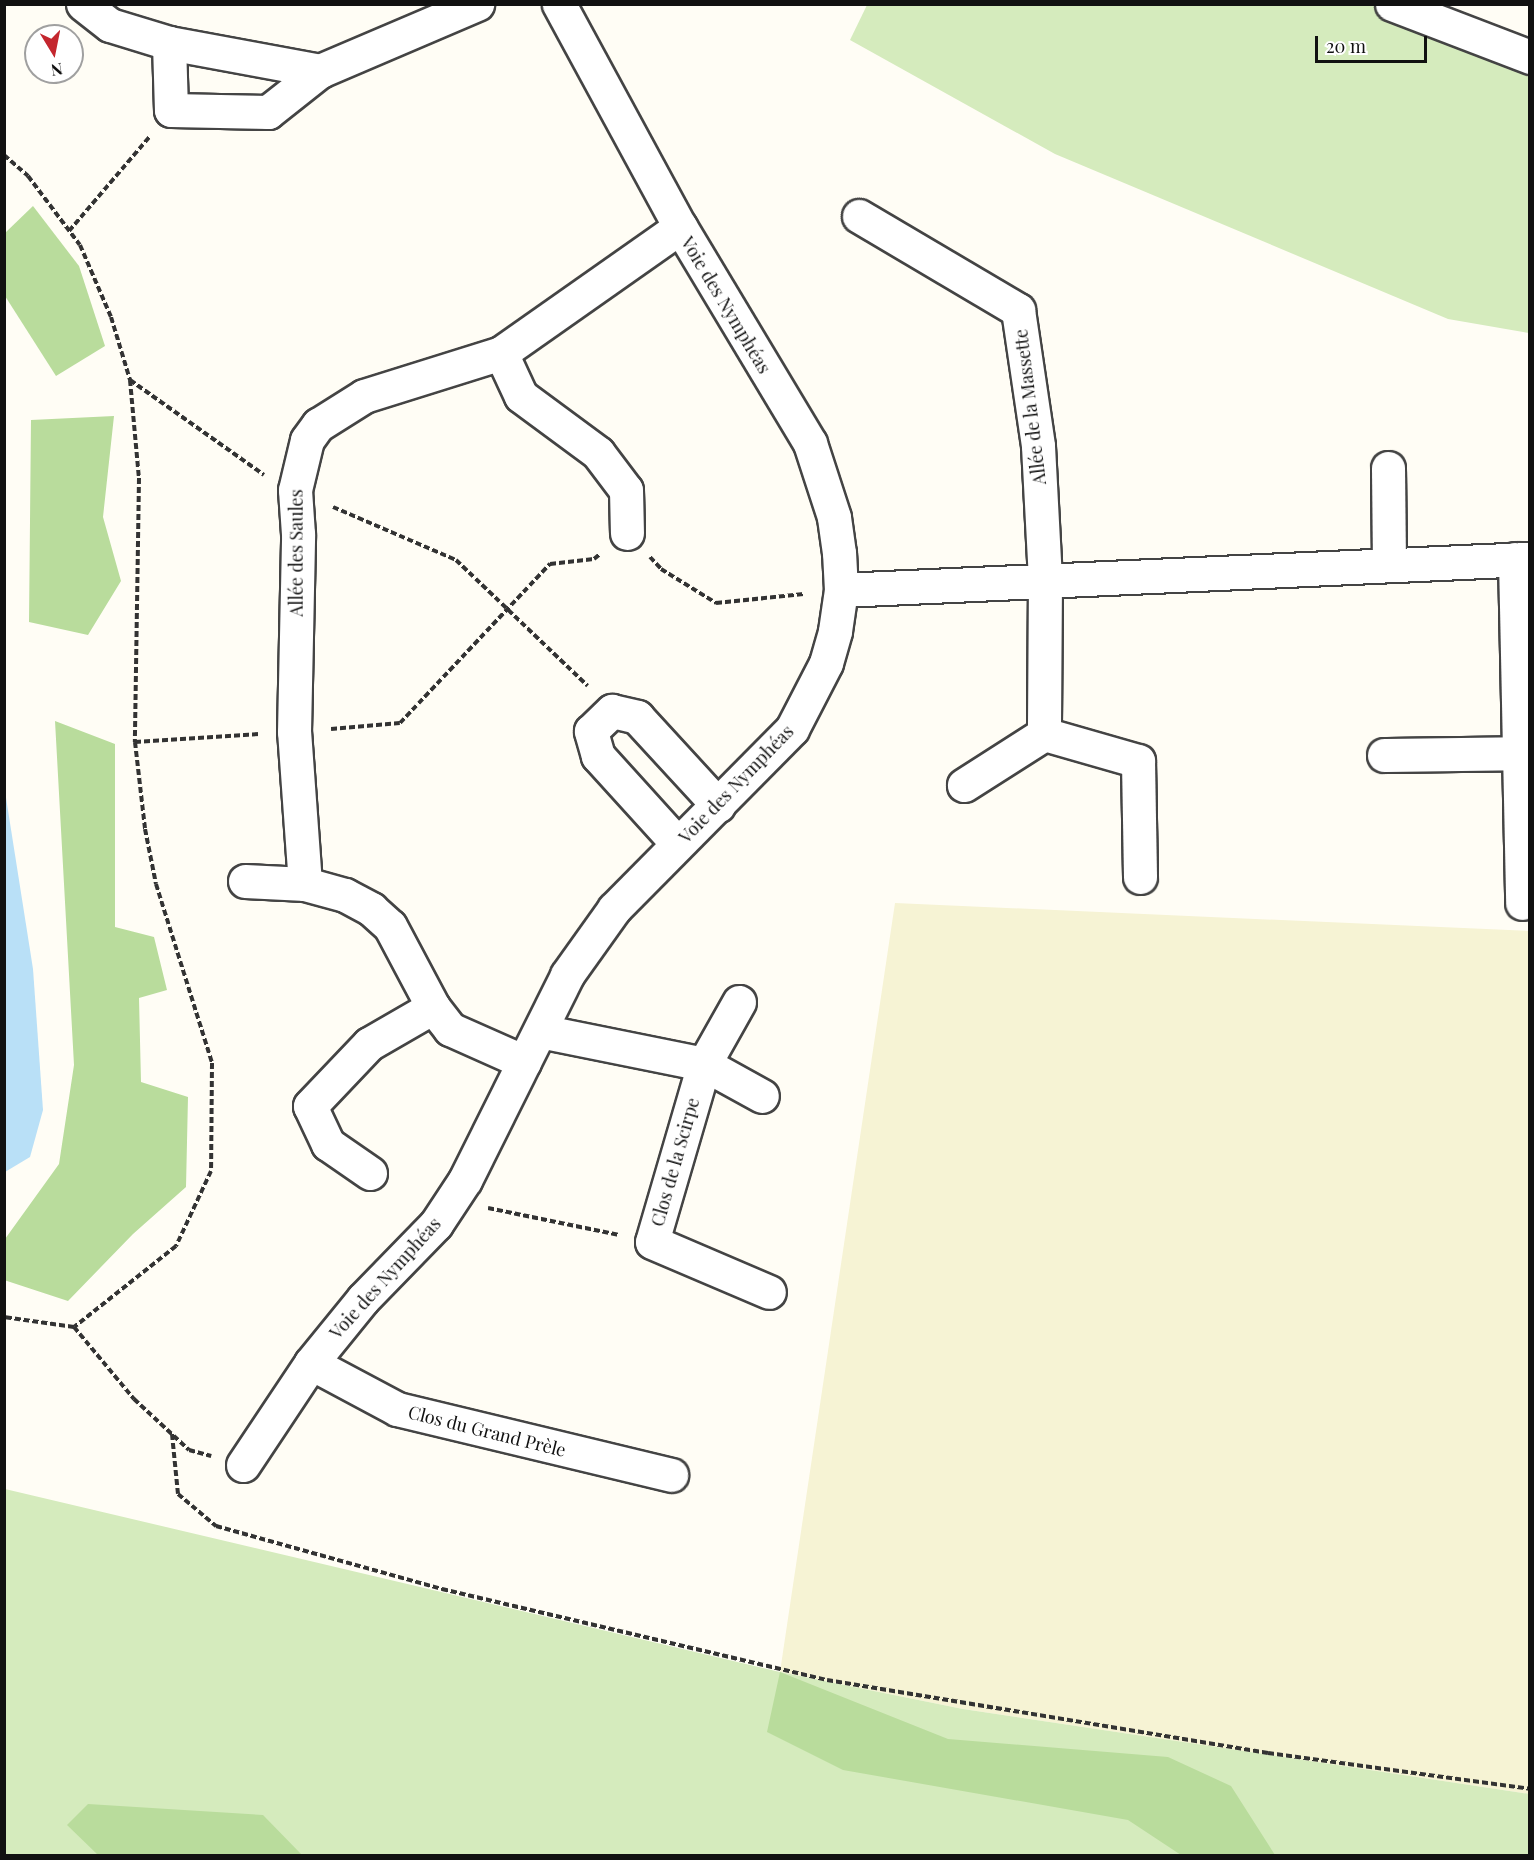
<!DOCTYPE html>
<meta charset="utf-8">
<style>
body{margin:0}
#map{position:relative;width:1534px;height:1860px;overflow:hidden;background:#fffdf5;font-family:"Playfair Display",serif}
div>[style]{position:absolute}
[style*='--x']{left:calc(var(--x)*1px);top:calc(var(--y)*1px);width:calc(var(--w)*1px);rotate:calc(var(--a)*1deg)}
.farmland>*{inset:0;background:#f6f3d4}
.green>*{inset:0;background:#d5ebbd}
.forest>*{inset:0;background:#b9dc9c}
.water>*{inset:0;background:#b9e0f7}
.path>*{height:4px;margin-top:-2px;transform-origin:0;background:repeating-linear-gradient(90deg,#333 0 6px,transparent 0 9px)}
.roads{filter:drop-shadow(2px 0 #444) drop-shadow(-2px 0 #444) drop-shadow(0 2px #444) drop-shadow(0 -2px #444)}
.street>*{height:33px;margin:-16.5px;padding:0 16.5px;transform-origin:16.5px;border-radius:16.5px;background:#fff}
span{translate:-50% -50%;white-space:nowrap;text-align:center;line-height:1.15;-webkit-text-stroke:6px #fff;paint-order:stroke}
.street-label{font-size:18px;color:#111}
.frame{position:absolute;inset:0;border:6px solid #111;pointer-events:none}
.north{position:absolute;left:24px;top:24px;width:60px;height:60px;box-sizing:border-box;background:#fff;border:2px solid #a0a0a0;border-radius:50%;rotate:170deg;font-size:16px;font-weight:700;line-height:24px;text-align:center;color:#111}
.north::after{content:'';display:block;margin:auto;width:21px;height:27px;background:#c4262e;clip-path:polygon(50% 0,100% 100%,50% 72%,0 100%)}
.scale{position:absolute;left:1315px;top:36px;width:112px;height:27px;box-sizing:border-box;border:3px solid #111;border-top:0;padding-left:8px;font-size:18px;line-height:21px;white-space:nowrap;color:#111;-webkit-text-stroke:4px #fff;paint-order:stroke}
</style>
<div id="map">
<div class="farmland">
<div style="clip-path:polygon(895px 903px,1529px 931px,1529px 1794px,963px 1709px,780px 1672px)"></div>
</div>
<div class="green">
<div style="clip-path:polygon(1412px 4px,1529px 53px,1529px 333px,1448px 319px,1055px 154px,850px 40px,867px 5px)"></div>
<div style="clip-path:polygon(5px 1489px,780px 1672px,963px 1709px,1530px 1794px,1529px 1856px,5px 1856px)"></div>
</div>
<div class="forest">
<div style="clip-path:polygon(33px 206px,79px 266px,105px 346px,56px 376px,5px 296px,5px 233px)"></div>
<div style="clip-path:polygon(114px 416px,103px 517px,121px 581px,88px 635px,29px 622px,31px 420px)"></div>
<div style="clip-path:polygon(55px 721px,115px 744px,115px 927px,154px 937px,167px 990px,139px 998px,141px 1082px,188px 1097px,186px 1187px,133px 1234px,68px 1301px,4px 1280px,5px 1239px,59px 1164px,74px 1065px)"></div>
<div style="clip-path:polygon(780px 1672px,948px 1739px,1168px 1757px,1231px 1786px,1275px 1855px,1181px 1855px,1128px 1820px,843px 1770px,767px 1732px)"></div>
<div style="clip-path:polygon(88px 1804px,263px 1815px,302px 1855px,98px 1855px,67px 1825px)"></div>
</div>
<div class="water">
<div style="clip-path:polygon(4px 785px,33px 969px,43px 1110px,30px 1157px,5px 1172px)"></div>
</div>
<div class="path">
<div style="--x:4;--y:155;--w:32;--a:41"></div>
<div style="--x:28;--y:176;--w:86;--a:53"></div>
<div style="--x:80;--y:245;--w:78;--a:66.7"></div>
<div style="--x:111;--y:317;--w:66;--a:73.2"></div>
<div style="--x:130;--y:380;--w:98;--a:84.8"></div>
<div style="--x:139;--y:478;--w:264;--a:90.9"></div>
<div style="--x:135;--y:742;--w:88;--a:83.4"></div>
<div style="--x:145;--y:829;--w:56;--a:78.7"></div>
<div style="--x:156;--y:884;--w:188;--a:72.6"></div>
<div style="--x:212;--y:1063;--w:108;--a:90.5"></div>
<div style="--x:211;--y:1171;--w:83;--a:115"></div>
<div style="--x:176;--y:1246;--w:130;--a:141.5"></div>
<div style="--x:74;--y:1327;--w:71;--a:-171.9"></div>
<div style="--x:69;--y:231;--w:125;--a:-49.5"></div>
<div style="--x:130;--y:380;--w:164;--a:35.3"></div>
<div style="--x:333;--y:507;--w:134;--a:23.3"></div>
<div style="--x:456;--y:560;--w:182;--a:43.7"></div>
<div style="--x:650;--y:557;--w:16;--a:47"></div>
<div style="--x:661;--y:569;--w:65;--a:31.7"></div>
<div style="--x:716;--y:603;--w:88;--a:-5.8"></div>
<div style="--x:331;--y:729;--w:69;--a:-5"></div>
<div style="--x:400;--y:723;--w:219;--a:-46.7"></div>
<div style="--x:550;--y:564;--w:44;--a:-6.5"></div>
<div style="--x:594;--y:559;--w:8;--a:-40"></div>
<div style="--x:135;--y:742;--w:125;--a:-3.7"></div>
<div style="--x:488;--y:1208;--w:134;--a:11.6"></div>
<div style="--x:74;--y:1327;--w:94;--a:50.2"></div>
<div style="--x:134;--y:1399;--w:75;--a:42.8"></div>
<div style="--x:189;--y:1450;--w:23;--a:15"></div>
<div style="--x:172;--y:1434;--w:60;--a:84.3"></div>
<div style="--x:178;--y:1494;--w:50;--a:40.1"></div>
<div style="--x:216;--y:1526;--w:235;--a:15.6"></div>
<div style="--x:442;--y:1589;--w:396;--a:13.3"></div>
<div style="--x:827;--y:1680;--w:447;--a:9.4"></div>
<div style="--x:1268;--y:1753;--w:264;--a:7.8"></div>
</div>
<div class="roads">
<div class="street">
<div style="--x:83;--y:4;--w:34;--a:38"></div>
<div style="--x:110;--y:25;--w:62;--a:17"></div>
<div style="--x:169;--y:43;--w:67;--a:88.3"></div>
<div style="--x:171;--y:110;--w:97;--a:1.2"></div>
<div style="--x:268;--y:112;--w:66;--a:-38.3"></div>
<div style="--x:320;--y:71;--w:171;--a:-23.1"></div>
<div style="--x:1392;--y:4;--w:148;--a:21"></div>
<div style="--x:169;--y:43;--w:154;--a:10.5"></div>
<div style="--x:859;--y:216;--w:185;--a:30.6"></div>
<div style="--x:1018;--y:310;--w:137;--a:81.6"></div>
<div style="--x:1038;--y:446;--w:135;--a:87"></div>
<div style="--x:1045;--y:581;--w:153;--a:90.4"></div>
<div style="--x:1044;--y:734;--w:95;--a:147.5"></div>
<div style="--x:501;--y:353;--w:47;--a:65.1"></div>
<div style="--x:521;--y:396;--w:96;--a:36.5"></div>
<div style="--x:598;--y:453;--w:46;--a:52.9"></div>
<div style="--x:626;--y:490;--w:43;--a:88.7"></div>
<div style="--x:1388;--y:468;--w:97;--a:89.4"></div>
<div style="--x:1515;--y:559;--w:344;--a:88.8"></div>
<div style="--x:841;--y:590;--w:690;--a:-2.58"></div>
<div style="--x:1044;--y:734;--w:98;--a:16"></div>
<div style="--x:1138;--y:761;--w:116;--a:89"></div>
<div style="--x:1384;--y:755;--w:135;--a:-0.8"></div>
<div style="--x:677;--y:843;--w:118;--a:-132.2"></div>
<div style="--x:598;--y:756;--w:26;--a:-106"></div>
<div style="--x:591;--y:731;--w:29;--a:-44"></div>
<div style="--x:612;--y:711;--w:26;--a:13"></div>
<div style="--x:637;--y:717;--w:120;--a:47.4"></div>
<div style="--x:245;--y:881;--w:60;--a:2.9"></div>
<div style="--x:305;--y:884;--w:41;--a:15.4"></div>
<div style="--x:345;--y:895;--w:30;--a:28"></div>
<div style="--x:371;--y:909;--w:25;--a:42"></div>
<div style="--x:390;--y:926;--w:92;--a:62"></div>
<div style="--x:433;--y:1007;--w:28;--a:52"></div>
<div style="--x:450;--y:1029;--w:81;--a:24"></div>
<div style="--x:305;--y:884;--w:152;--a:-94.1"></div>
<div style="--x:294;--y:732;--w:198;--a:-88.8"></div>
<div style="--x:298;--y:534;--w:44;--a:-93.9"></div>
<div style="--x:295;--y:490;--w:51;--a:-76.5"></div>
<div style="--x:307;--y:440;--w:19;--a:-54"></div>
<div style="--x:318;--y:425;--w:54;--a:-32.2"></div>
<div style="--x:364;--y:396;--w:144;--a:-17.4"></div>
<div style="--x:501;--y:353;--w:219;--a:-35.1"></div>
<div style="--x:739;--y:1002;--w:71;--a:119.4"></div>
<div style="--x:704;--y:1064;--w:66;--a:28.9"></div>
<div style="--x:540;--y:1031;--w:167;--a:11.4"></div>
<div style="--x:704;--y:1064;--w:185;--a:106.3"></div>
<div style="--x:652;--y:1242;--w:127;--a:23.1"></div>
<div style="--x:370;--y:1173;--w:51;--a:-145.4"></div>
<div style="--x:328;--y:1144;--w:42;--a:-115.3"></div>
<div style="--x:310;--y:1106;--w:86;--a:-46.4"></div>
<div style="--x:369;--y:1044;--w:74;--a:-30"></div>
<div style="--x:311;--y:1363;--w:98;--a:28.1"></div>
<div style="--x:397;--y:1409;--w:282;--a:13.5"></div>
<div style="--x:243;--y:1465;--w:123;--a:-56.3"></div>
<div style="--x:311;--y:1363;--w:82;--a:-50.9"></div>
<div style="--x:363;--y:1299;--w:105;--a:-45.8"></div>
<div style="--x:436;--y:1224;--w:53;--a:-56.6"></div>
<div style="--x:465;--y:1180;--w:229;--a:-63.5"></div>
<div style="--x:567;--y:975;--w:81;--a:-54.5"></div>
<div style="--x:614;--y:909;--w:253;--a:-45.3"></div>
<div style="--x:792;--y:729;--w:74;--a:-62.7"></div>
<div style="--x:826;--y:663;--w:33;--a:-74"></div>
<div style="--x:835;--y:631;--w:41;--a:-81.7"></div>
<div style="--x:841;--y:590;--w:37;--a:-93"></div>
<div style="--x:839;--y:553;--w:36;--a:-98"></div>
<div style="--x:834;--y:517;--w:78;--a:-108"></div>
<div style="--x:810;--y:443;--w:252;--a:-121"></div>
<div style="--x:680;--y:227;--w:254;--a:-118.5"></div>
</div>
</div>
<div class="street-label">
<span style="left:726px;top:305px;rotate:59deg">Voie des Nymphéas</span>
<span style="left:1030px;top:407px;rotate:-97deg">Allée de la Massette</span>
<span style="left:296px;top:553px;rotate:-90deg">Allée des Saules</span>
<span style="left:736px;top:784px;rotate:-46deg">Voie des Nymphéas</span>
<span style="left:675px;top:1162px;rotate:-74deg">Clos de la Scirpe</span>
<span style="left:385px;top:1278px;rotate:-48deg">Voie des Nymphéas</span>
<span style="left:487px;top:1431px;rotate:14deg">Clos du Grand Prèle</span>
</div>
<div class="frame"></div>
<div class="north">N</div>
<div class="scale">20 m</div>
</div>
